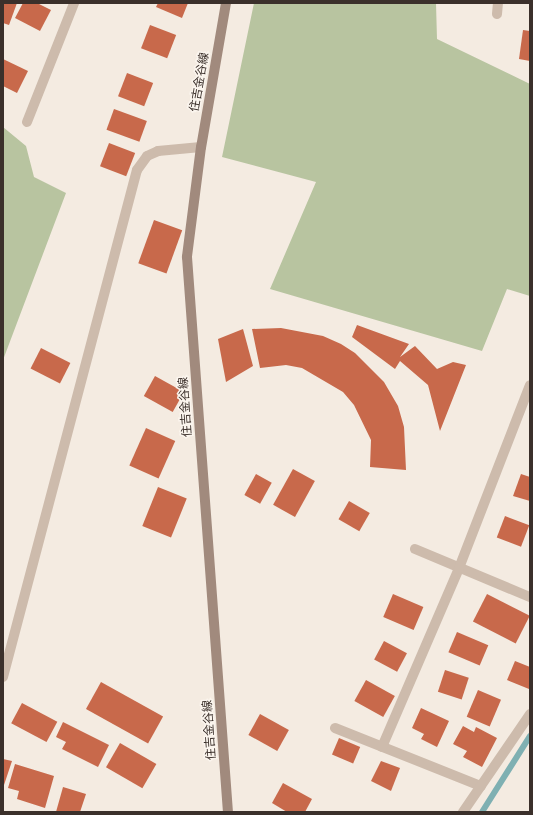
<!DOCTYPE html>
<meta charset="utf-8">
<style>
body{margin:0}
#map{position:relative;width:533px;height:815px;overflow:hidden;background:#f4ebe1;font-family:Lato,"Noto Sans JP",sans-serif}
div>[style]{position:absolute}
[style*='--x']{left:calc(var(--x)*1px);top:calc(var(--y)*1px);width:calc(var(--w)*1px);rotate:calc(var(--a)*1deg)}
.green>*{inset:0;background:#b8c4a0}
.stream>*{height:6px;margin:-3px;padding:0 3px;transform-origin:3px;border-radius:3px;background:#7fb0b2}
.building>*{inset:0;background:#c8694b;transform-origin:0 0}
.minor>*{height:10px;margin:-5px;padding:0 5px;transform-origin:5px;border-radius:5px;background:#cdbbac}
.secondary>*{height:10px;margin:-5px;padding:0 5px;transform-origin:5px;border-radius:5px;background:#a18a7d}
span{translate:-50% -50%;white-space:nowrap;text-align:center;line-height:1.15;-webkit-text-stroke:3px #fbf5ee;paint-order:stroke}
.street-label{font-size:12px;color:#3b302b}
.frame{position:absolute;inset:0;border:4px solid #3b302b;pointer-events:none}
</style>
<div id="map">
<div class="green">
<div style="clip-path:polygon(254px 3px,436px 3px,437px 39px,530px 84px,530px 296px,507px 289px,482px 351px,270px 289px,316px 182px,222px 157px)"></div>
<div style="clip-path:polygon(3px 127px,26px 146px,34px 177px,66px 193px,3px 360px)"></div>
</div>
<div class="stream">
<div style="--x:482;--y:812;--w:90;--a:-57.7"></div>
</div>
<div class="building">
<div style="clip-path:polygon(3px 3px,17px 3px,9px 25px,3px 23px)"></div>
<div style="clip-path:polygon(23px 3px,37px 3px,51px 10px,40px 31px,15px 18px)"></div>
<div style="clip-path:polygon(158px 3px,188px 3px,182px 18px,156px 7px)"></div>
<div style="left:150px;top:25px;width:28px;height:25px;rotate:21deg"></div>
<div style="clip-path:polygon(523px 30px,530px 31px,530px 61px,519px 59px)"></div>
<div style="clip-path:polygon(3px 59px,28px 71px,17px 93px,3px 86px)"></div>
<div style="left:127px;top:73px;width:28px;height:25px;rotate:21deg"></div>
<div style="left:114px;top:109px;width:35px;height:22px;rotate:20deg"></div>
<div style="left:109px;top:143px;width:28px;height:25px;rotate:21deg"></div>
<div style="left:154px;top:220px;width:30px;height:46px;rotate:20deg"></div>
<div style="clip-path:polygon(357px 325px,409px 344px,400px 357px,415px 346px,437px 369px,453px 362px,466px 365px,440px 431px,428px 385px,400px 361px,395px 369px,352px 337px)"></div>
<div style="clip-path:polygon(281px 328px,323px 336px,341px 344px,355px 353px,384px 382px,398px 406px,404px 427px,406px 470px,370px 467px,371px 440px,354px 405px,343px 392px,302px 368px,286px 365px,260px 368px,252px 329px)"></div>
<div style="clip-path:polygon(243px 329px,253px 366px,226px 382px,218px 339px)"></div>
<div style="left:41px;top:348px;width:33px;height:23px;rotate:27deg"></div>
<div style="left:155px;top:376px;width:33px;height:23px;rotate:29deg"></div>
<div style="left:146px;top:428px;width:32px;height:41px;rotate:24deg"></div>
<div style="left:293px;top:469px;width:25px;height:41px;rotate:29deg"></div>
<div style="left:256px;top:474px;width:18px;height:24px;rotate:29deg"></div>
<div style="clip-path:polygon(521px 474px,530px 477px,530px 501px,513px 496px)"></div>
<div style="left:158px;top:487px;width:31px;height:42px;rotate:22deg"></div>
<div style="left:349px;top:501px;width:24px;height:21px;rotate:30deg"></div>
<div style="left:505px;top:516px;width:26px;height:23px;rotate:21deg"></div>
<div style="left:393px;top:594px;width:33px;height:25px;rotate:23deg"></div>
<div style="left:487px;top:594px;width:48px;height:31px;rotate:27deg"></div>
<div style="left:457px;top:632px;width:34px;height:22px;rotate:23deg"></div>
<div style="left:384px;top:641px;width:26px;height:21px;rotate:28deg"></div>
<div style="clip-path:polygon(515px 661px,530px 667px,529px 689px,507px 680px)"></div>
<div style="left:445px;top:670px;width:25px;height:23px;rotate:18deg"></div>
<div style="left:366px;top:680px;width:33px;height:24px;rotate:29deg"></div>
<div style="left:101px;top:682px;width:71px;height:31px;rotate:29deg"></div>
<div style="left:478px;top:690px;width:25px;height:29px;rotate:23deg"></div>
<div style="left:22px;top:703px;width:40px;height:23px;rotate:28deg"></div>
<div style="clip-path:polygon(421px 708px,449px 721px,437px 747px,421px 739px,424px 734px,412px 728px)"></div>
<div style="left:260px;top:714px;width:33px;height:24px;rotate:29deg"></div>
<div style="clip-path:polygon(63px 722px,109px 745px,98px 767px,62px 749px,66px 742px,56px 737px)"></div>
<div style="clip-path:polygon(463px 726px,474px 732px,476px 727px,497px 738px,482px 767px,463px 757px,467px 751px,453px 744px)"></div>
<div style="left:339px;top:738px;width:23px;height:18px;rotate:23deg"></div>
<div style="left:120px;top:743px;width:42px;height:28px;rotate:30deg"></div>
<div style="clip-path:polygon(3px 759px,12px 761px,3px 788px)"></div>
<div style="clip-path:polygon(381px 761px,400px 768px,391px 791px,371px 781px)"></div>
<div style="clip-path:polygon(15px 764px,54px 776px,45px 808px,17px 799px,19px 791px,8px 788px)"></div>
<div style="clip-path:polygon(283px 783px,312px 799px,305px 812px,287px 812px,272px 803px)"></div>
<div style="clip-path:polygon(63px 787px,86px 794px,80px 812px,56px 812px)"></div>
</div>
<div class="minor">
<div style="--x:497;--y:14;--w:11;--a:-85"></div>
<div style="--x:27;--y:122;--w:128;--a:-68.4"></div>
<div style="--x:415;--y:549;--w:125;--a:22.7"></div>
<div style="--x:3;--y:677;--w:524;--a:-75.2"></div>
<div style="--x:137;--y:170;--w:17;--a:-54"></div>
<div style="--x:147;--y:156;--w:12;--a:-24"></div>
<div style="--x:158;--y:151;--w:43;--a:-5.3"></div>
<div style="--x:335;--y:728;--w:157;--a:21.7"></div>
<div style="--x:382;--y:747;--w:195;--a:-66.7"></div>
<div style="--x:459;--y:568;--w:196;--a:-68.8"></div>
<div style="--x:463;--y:812;--w:119;--a:-55.6"></div>
</div>
<div class="secondary">
<div style="--x:226;--y:3;--w:146;--a:99.8"></div>
<div style="--x:201;--y:147;--w:111;--a:97.3"></div>
<div style="--x:187;--y:257;--w:557;--a:85.78"></div>
</div>
<div class="street-label">
<span style="left:199px;top:82px;rotate:-80deg">住吉金谷線</span>
<span style="left:185px;top:407px;rotate:-94deg">住吉金谷線</span>
<span style="left:209px;top:730px;rotate:-94deg">住吉金谷線</span>
</div>
<div class="frame"></div>
</div>
